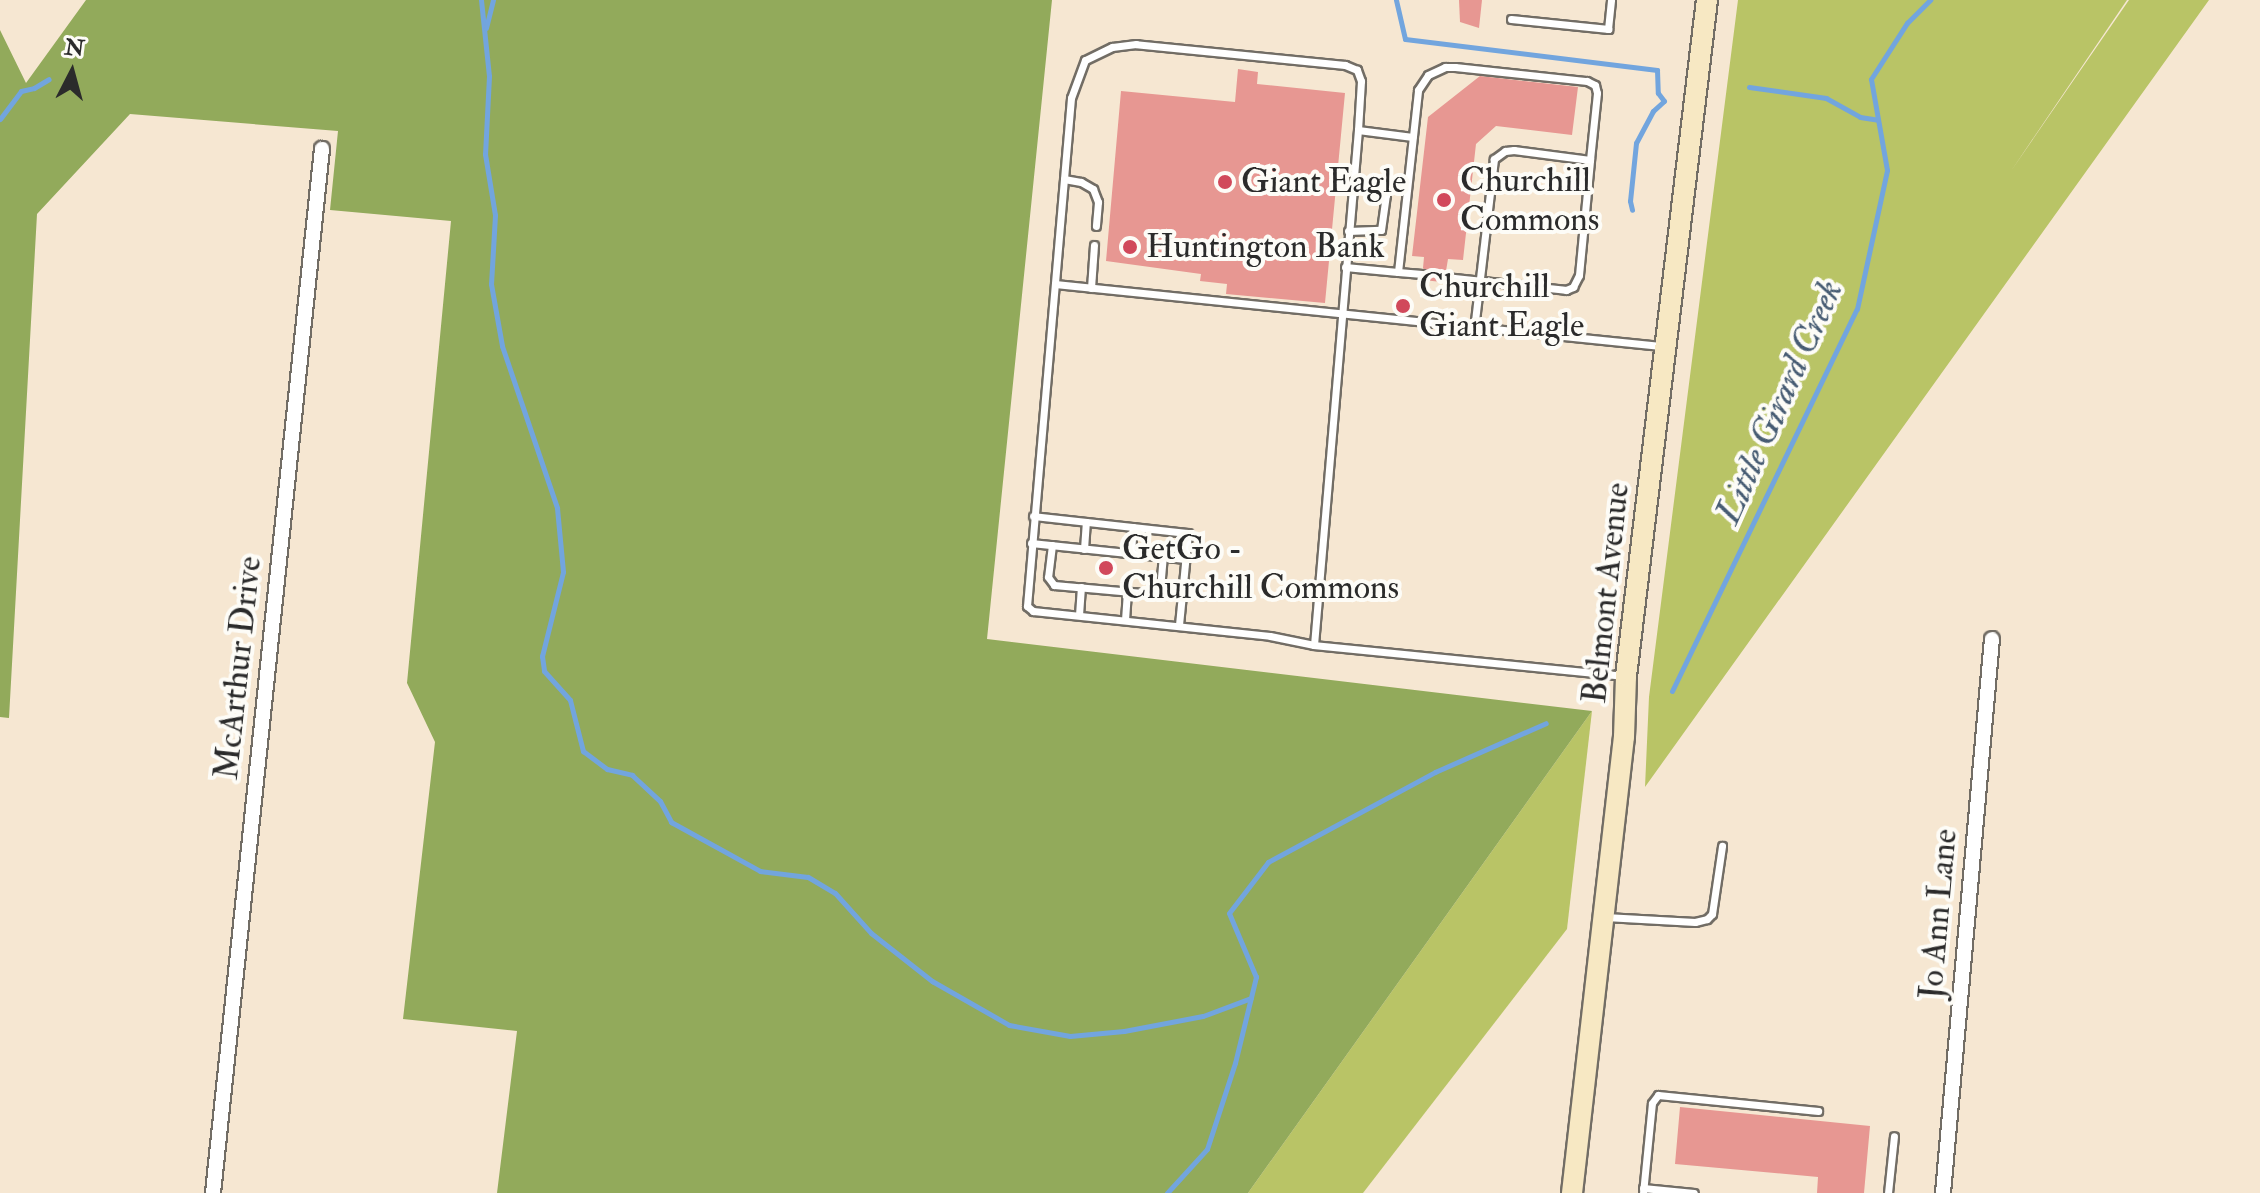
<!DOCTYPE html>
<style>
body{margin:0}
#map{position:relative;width:2260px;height:1193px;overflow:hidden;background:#f6e7d2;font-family:"IM FELL Double Pica",serif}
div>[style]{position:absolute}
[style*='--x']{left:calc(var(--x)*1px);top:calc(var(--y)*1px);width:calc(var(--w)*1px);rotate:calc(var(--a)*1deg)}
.green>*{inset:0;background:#b9c466}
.forest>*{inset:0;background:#92aa5b}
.stream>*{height:5px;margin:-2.5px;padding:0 2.5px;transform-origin:2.5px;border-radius:2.5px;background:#72a5de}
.building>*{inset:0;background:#e79792}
.roads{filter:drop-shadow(2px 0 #726d65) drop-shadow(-2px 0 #726d65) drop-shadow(0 2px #726d65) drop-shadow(0 -2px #726d65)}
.service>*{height:7px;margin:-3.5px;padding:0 3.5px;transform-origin:3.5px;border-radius:3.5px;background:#fff}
.minor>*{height:14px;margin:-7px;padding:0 7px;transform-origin:7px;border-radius:7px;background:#fff}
.secondary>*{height:20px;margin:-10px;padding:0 10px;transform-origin:10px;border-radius:10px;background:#f7e8c3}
.dots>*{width:22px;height:22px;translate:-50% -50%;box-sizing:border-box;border:4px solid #fdfcf7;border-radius:50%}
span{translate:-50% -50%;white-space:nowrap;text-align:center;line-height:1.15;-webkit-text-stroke:8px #fdfcf7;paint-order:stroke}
.poi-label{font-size:34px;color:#2b2b2b}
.left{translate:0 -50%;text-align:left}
.street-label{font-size:34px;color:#2b2b2b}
.water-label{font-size:36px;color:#475c73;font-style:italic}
.north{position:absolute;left:32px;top:32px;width:80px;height:80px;-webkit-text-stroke:6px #fdfcf7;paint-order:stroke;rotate:6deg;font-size:22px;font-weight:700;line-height:32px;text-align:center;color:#2b2b2b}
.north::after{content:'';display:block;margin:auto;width:28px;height:36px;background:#2b2b2b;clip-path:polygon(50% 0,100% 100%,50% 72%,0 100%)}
</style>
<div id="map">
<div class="green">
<div style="clip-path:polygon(1738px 0,2127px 0,2011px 171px,2129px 0,2209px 0,1645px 787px,1649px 697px)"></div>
<div style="clip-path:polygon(1592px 711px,1567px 929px,1363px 1193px,1248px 1193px)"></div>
</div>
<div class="forest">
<div style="clip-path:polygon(86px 0,1052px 0,987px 639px,1592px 711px,1248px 1193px,497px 1193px,517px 1031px,403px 1019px,435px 742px,407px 683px,451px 221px,330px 210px,338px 131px,130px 114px,37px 214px,9px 718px,0 717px,0 30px,26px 83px)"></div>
</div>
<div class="stream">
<div style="--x:481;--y:0;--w:76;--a:84"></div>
<div style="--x:489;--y:76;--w:78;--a:92.9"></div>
<div style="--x:485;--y:154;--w:62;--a:80.7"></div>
<div style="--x:495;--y:215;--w:69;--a:93.3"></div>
<div style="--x:491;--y:284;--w:63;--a:79.9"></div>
<div style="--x:502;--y:346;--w:171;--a:71.2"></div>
<div style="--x:557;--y:508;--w:64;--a:84.6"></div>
<div style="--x:563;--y:572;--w:87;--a:104"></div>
<div style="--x:542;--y:656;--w:15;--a:82"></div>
<div style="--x:544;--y:671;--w:39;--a:48"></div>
<div style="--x:570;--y:700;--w:53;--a:75.7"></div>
<div style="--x:583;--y:751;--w:30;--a:37"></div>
<div style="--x:607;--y:769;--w:26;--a:13"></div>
<div style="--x:632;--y:775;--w:38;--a:43"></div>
<div style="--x:660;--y:801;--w:24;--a:62"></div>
<div style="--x:671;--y:822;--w:102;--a:28.8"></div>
<div style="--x:760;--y:871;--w:48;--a:7.1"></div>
<div style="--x:808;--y:877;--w:31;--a:31"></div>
<div style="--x:835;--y:893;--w:54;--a:48"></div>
<div style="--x:871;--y:933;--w:78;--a:38.2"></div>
<div style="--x:932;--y:981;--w:89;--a:29.7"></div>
<div style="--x:1009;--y:1025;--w:62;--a:10.2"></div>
<div style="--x:1070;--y:1036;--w:54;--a:-5.3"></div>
<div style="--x:1124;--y:1031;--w:80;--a:-10.8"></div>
<div style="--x:1203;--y:1016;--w:51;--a:-20.6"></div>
<div style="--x:1396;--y:0;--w:40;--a:77"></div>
<div style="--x:1405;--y:39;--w:254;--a:7"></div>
<div style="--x:1657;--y:70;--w:23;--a:88"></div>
<div style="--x:1658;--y:93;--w:10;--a:53"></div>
<div style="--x:1664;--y:101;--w:15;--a:138"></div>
<div style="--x:1653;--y:111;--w:36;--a:118"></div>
<div style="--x:1636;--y:143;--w:58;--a:95.9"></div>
<div style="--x:1630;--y:201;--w:9;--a:77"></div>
<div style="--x:486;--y:28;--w:29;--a:-76"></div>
<div style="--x:1749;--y:87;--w:78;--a:8.1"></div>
<div style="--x:1826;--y:98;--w:39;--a:29"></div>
<div style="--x:1860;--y:117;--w:18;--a:9"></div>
<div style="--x:0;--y:119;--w:35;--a:-53"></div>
<div style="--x:21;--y:91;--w:13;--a:-13"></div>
<div style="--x:34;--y:88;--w:17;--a:-31"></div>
<div style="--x:1672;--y:691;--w:424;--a:-64.2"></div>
<div style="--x:1857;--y:309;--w:142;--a:-77.8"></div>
<div style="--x:1887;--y:170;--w:92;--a:-100"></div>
<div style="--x:1871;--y:79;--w:67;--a:-57.3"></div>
<div style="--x:1907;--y:23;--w:33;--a:-45"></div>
<div style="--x:1167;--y:1193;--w:59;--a:-47.7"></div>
<div style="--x:1207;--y:1149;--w:90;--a:-72"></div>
<div style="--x:1235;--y:1063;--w:89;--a:-76.3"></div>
<div style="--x:1256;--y:977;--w:69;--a:-112.9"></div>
<div style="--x:1229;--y:913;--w:64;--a:-52.6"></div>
<div style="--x:1268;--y:862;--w:190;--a:-28.3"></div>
<div style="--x:1435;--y:772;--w:121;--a:-23.8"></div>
</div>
<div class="building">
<div style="clip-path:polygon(1459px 0,1482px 0,1479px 28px,1460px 22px)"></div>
<div style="clip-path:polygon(1238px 69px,1258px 72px,1257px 84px,1345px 93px,1325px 303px,1226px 294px,1227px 284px,1200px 281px,1201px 274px,1106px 261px,1121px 91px,1235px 102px)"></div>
<div style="clip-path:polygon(1480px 76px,1578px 87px,1572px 135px,1496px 126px,1476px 144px,1463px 260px,1448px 259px,1446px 271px,1439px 276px,1441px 282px,1424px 280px,1428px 274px,1423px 268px,1424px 257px,1412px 256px,1428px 117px)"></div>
<div style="clip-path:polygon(1680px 1107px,1870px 1126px,1864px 1193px,1817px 1193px,1818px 1177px,1675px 1164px)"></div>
</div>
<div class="roads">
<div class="service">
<div style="--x:1511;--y:19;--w:98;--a:5.9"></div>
<div style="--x:1608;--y:29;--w:29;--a:-84"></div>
<div style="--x:1358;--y:130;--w:55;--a:7.3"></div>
<div style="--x:1064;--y:179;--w:17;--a:10"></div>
<div style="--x:1081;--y:182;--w:14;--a:30"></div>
<div style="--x:1093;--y:189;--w:14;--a:69"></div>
<div style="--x:1098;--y:202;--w:24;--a:95"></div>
<div style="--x:1348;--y:231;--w:33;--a:-2"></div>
<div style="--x:1381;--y:230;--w:35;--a:-82"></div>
<div style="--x:1386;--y:195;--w:11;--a:-112"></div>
<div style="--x:1382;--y:185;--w:29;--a:-172"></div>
<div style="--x:1345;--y:267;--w:53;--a:5.4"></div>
<div style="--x:1398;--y:272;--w:183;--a:-83.7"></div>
<div style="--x:1418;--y:90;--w:18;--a:-56"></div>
<div style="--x:1428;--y:75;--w:19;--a:-25"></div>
<div style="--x:1445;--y:67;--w:10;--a:0"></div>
<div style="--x:1455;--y:67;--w:133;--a:6.1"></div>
<div style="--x:1587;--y:81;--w:9;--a:27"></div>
<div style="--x:1595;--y:85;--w:8;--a:76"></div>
<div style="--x:1597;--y:93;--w:67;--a:96"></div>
<div style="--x:1590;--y:160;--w:77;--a:-172.5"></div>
<div style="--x:1514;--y:150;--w:9;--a:174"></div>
<div style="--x:1505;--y:151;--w:14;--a:144"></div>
<div style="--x:1494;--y:159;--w:171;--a:96.7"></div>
<div style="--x:1398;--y:272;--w:24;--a:5"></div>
<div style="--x:1445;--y:277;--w:122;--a:6.1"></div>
<div style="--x:1566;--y:290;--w:8;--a:-23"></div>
<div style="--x:1573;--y:287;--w:13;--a:-63"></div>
<div style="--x:1579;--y:275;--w:116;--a:-84.5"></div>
<div style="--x:1055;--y:284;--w:609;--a:5.84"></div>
<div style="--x:1091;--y:288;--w:43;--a:-86"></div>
<div style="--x:1033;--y:516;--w:156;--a:6.3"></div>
<div style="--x:1188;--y:533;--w:92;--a:95.6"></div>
<div style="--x:1031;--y:543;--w:155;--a:5.9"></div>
<div style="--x:1052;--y:545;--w:32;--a:97"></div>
<div style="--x:1048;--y:577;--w:10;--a:53"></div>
<div style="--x:1054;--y:585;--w:100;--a:5.1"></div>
<div style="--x:1154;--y:594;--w:8;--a:-40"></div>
<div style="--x:1160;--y:589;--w:32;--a:-85"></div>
<div style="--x:1084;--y:549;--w:27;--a:-86"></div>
<div style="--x:1131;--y:553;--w:26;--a:-86"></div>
<div style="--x:1079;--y:615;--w:28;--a:-86"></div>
<div style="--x:1125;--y:620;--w:29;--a:-86"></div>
<div style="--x:1314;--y:645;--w:517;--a:-85.12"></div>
<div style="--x:1358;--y:130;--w:49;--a:-86.5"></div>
<div style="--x:1361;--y:81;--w:12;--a:-110"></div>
<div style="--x:1357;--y:70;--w:13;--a:-157"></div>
<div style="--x:1345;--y:65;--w:210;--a:-174.3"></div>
<div style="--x:1136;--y:44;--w:24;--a:173"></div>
<div style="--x:1112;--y:47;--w:30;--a:154"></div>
<div style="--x:1085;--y:60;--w:40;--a:110.2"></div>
<div style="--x:1071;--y:98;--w:510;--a:94.95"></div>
<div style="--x:1027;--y:606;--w:8;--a:40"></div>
<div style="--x:1033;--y:611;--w:238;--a:6"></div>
<div style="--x:1270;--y:636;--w:45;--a:11.6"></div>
<div style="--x:1314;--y:645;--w:314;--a:5.7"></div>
<div style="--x:1605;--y:917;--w:90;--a:3.2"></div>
<div style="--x:1695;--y:922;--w:12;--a:-14"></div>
<div style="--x:1707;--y:919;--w:7;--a:-45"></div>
<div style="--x:1712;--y:914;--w:69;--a:-81.6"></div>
<div style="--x:1643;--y:1188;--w:51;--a:5.6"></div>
<div style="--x:1643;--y:1193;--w:90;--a:-84.3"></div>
<div style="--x:1652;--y:1103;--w:10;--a:-53"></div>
<div style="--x:1658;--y:1095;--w:161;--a:5.7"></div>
<div style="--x:1888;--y:1193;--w:57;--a:-84"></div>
</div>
<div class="minor">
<div style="--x:213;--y:1193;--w:1050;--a:-84.04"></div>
<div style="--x:1943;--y:1193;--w:556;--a:-84.95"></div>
</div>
<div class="secondary">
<div style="--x:1572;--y:1193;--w:459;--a:-83.5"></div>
<div style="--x:1624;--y:737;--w:61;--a:-88.1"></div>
<div style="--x:1626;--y:676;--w:681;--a:-83.17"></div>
</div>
</div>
<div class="dots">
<div style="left:1225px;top:182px;background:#d1495b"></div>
<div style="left:1444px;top:200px;background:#d1495b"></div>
<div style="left:1130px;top:247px;background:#d1495b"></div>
<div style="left:1403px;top:306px;background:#d1495b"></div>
<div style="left:1106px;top:568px;background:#d1495b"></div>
</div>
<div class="poi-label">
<span class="left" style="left:1460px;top:200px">Churchill<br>Commons</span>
<span class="left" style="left:1241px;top:182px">Giant Eagle</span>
<span class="left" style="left:1146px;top:247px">Huntington Bank</span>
<span class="left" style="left:1419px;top:306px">Churchill<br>Giant Eagle</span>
<span class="left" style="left:1122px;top:568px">GetGo -<br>Churchill Commons</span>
</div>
<div class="street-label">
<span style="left:1606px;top:593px;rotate:-84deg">Belmont Avenue</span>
<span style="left:238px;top:668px;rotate:-84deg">McArthur Drive</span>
<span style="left:1938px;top:914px;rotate:-85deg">Jo Ann Lane</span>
</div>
<div class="water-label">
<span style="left:1779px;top:402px;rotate:-66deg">Little Girard Creek</span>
</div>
<div class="north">N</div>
</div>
